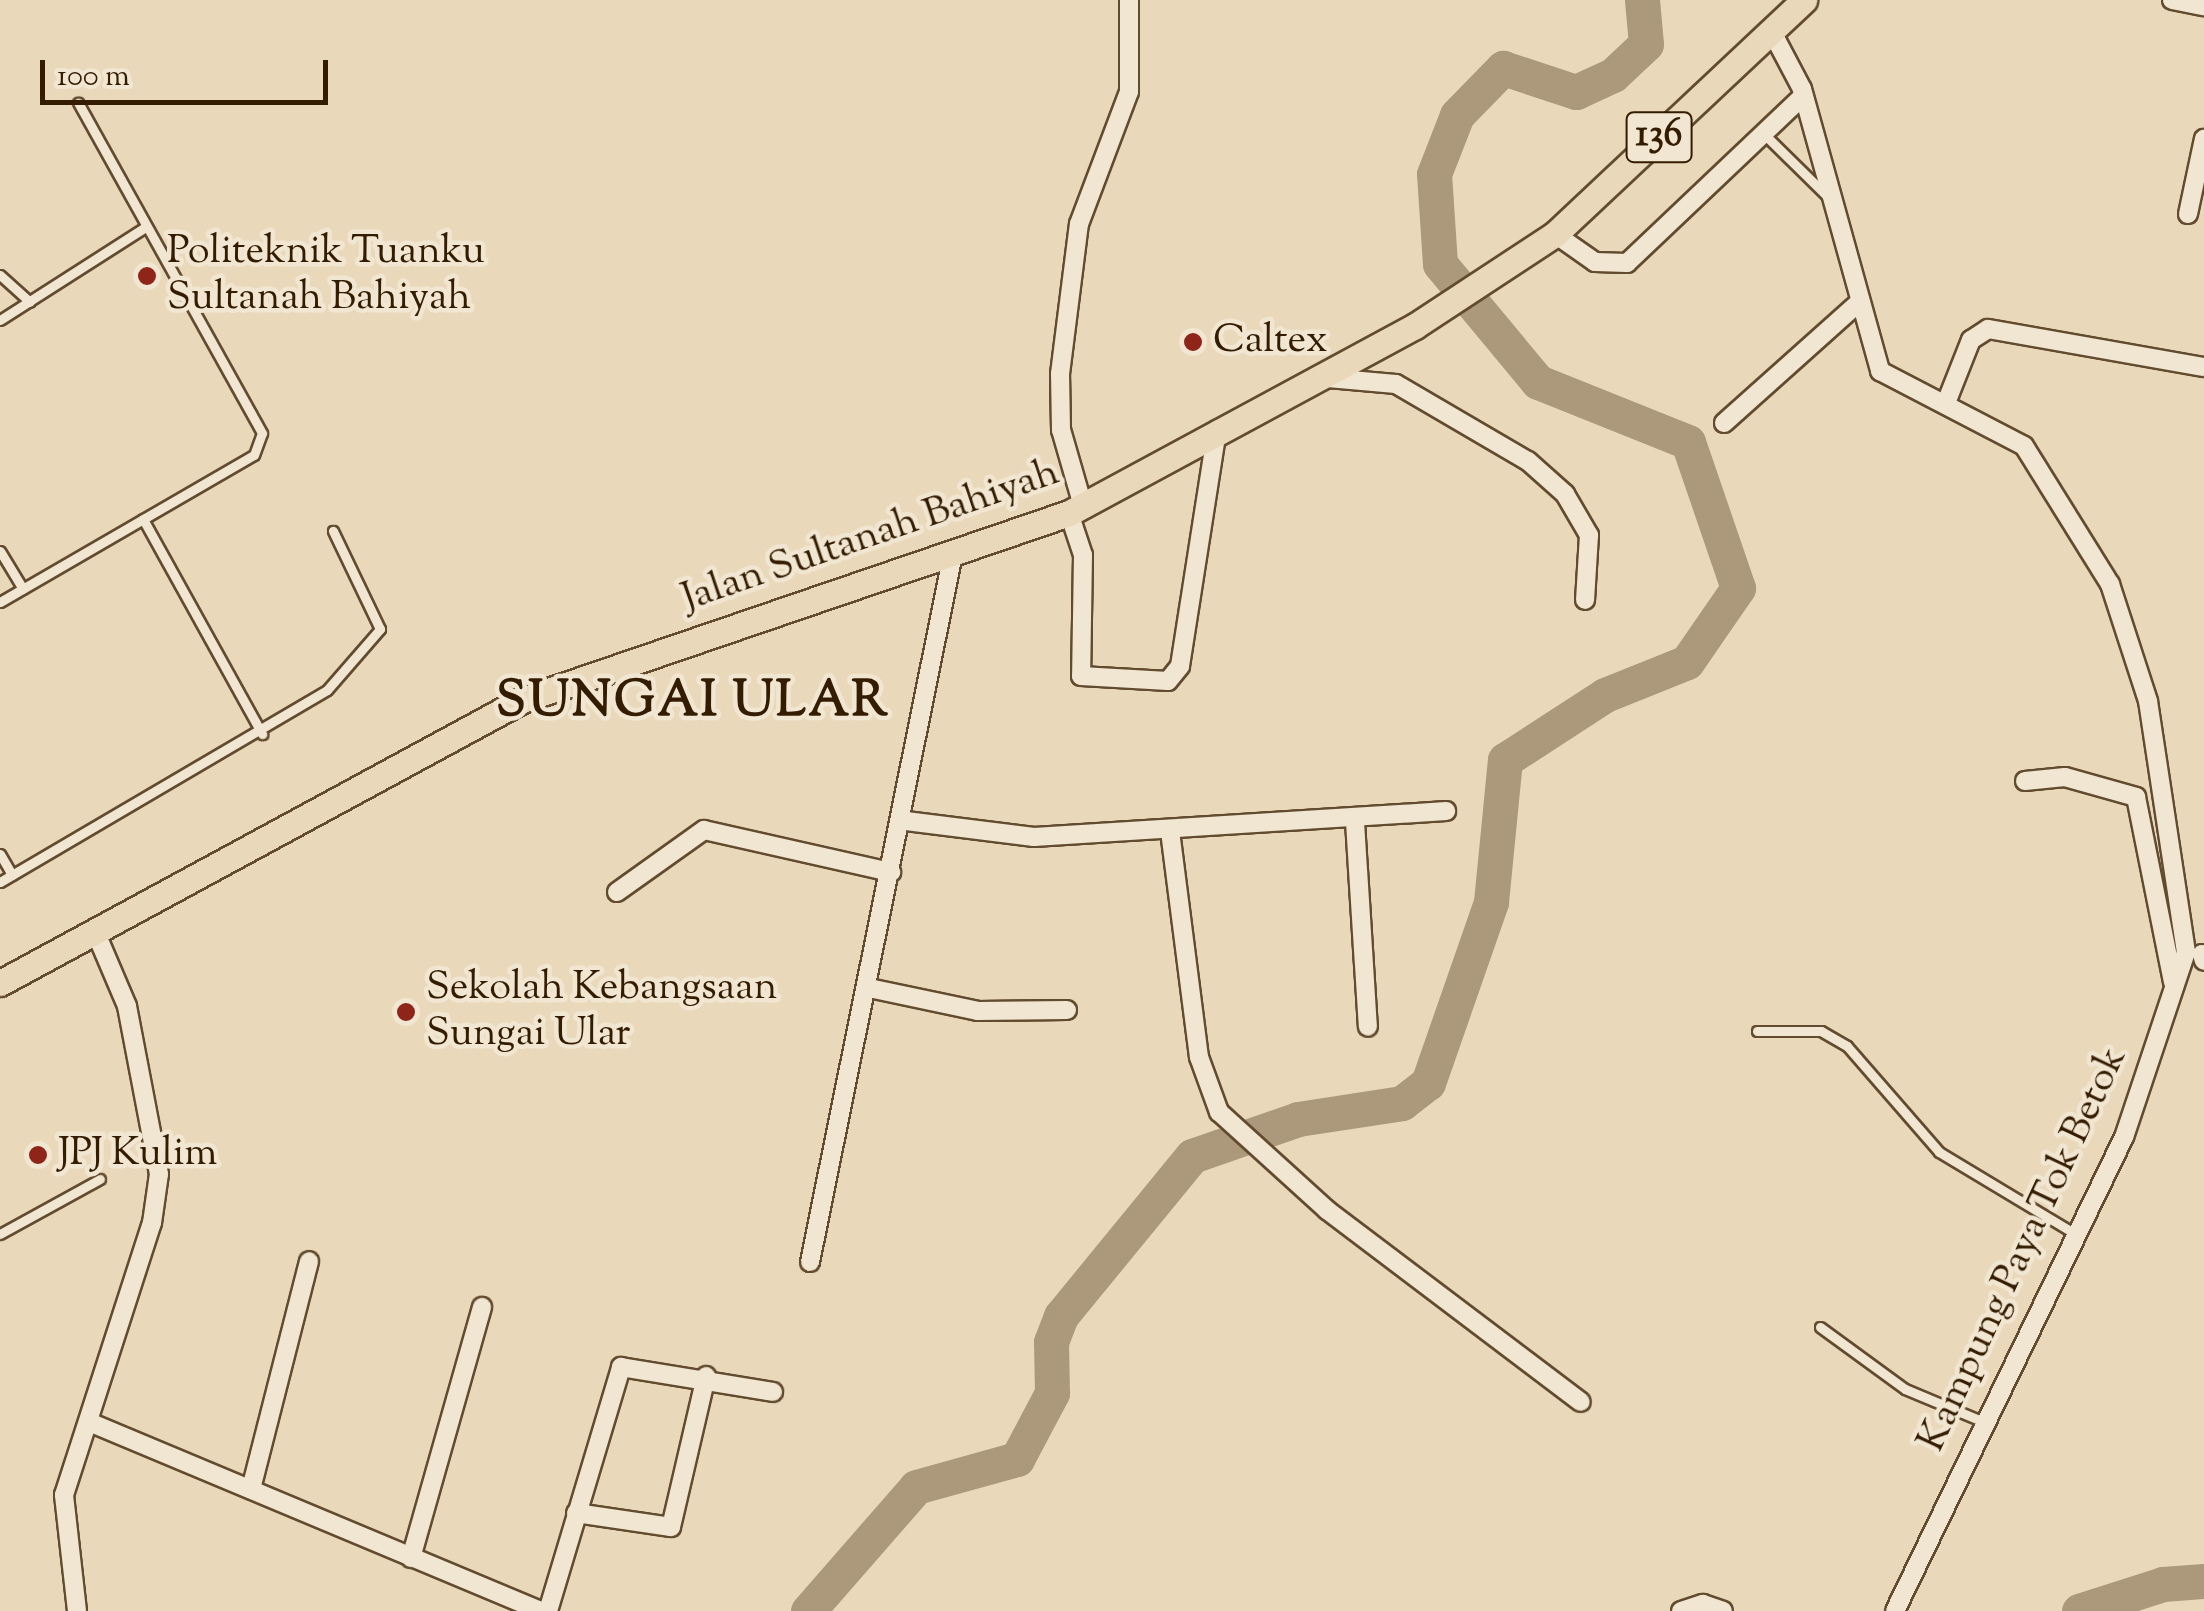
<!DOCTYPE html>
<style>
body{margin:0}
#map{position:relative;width:2204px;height:1611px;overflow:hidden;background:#ead8ba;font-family:"Sorts Mill Goudy",serif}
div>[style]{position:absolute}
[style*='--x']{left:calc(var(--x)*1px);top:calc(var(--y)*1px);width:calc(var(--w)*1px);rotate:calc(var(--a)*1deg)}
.river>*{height:35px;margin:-17.5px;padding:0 17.5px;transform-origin:17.5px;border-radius:17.5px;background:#ac987b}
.roads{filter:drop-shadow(2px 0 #624b2e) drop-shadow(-2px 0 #624b2e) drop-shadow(0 2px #624b2e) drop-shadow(0 -2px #624b2e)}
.service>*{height:9px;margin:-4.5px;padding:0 4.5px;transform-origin:4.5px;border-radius:4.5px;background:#f1e6d2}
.minor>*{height:18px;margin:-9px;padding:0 9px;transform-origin:9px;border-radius:9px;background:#f1e6d2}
.primary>*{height:25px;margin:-12.5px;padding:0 12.5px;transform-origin:12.5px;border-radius:12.5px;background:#ead8ba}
.dots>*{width:28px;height:28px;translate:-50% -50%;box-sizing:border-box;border:5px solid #f1e6d2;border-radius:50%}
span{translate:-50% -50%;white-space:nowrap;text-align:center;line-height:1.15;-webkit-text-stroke:9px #f1e6d2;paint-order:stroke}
.shield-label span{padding:2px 8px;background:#f1e6d2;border:2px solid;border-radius:8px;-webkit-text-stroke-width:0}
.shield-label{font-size:38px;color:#341c00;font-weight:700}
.poi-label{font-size:40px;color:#341c00}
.left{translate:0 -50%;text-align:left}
.street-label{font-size:40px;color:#341c00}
.district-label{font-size:50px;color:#341c00;font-weight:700;letter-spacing:2.5px}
.scale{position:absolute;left:40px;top:60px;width:288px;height:45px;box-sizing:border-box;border:5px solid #341c00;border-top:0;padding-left:12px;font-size:30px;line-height:35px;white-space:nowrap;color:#341c00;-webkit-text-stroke:8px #f1e6d2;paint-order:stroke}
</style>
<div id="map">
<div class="river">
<div style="--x:808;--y:1611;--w:164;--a:-48.9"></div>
<div style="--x:916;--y:1487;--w:105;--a:-15.5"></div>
<div style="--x:1017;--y:1459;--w:75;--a:-62.1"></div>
<div style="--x:1052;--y:1393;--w:51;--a:-91.1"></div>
<div style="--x:1051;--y:1342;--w:28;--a:-69"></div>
<div style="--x:1061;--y:1316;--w:207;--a:-50.7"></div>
<div style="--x:1192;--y:1156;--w:112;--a:-19.2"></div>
<div style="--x:1298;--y:1119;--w:105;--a:-8.7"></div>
<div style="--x:1402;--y:1103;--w:33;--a:-38"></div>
<div style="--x:1428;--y:1083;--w:192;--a:-70.8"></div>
<div style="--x:1491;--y:902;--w:143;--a:-84.4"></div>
<div style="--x:1505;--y:760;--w:119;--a:-33"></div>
<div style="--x:1605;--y:695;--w:88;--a:-21.9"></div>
<div style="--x:1687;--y:662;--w:90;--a:-55.4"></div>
<div style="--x:1738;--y:588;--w:154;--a:-108.9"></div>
<div style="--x:1688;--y:442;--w:162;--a:-158.2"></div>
<div style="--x:1538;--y:382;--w:153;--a:-129.7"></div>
<div style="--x:1440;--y:264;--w:90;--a:-93.8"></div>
<div style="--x:1434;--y:174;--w:63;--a:-68.7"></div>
<div style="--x:1457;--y:115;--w:66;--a:-45.6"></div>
<div style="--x:1503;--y:68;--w:77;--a:18.2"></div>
<div style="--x:1576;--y:92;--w:41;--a:-24.7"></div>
<div style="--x:1613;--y:75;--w:45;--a:-43.2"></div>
<div style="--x:1646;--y:44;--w:44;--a:-95.2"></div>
<div style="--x:2079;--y:1611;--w:88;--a:-17.8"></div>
<div style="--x:2163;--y:1584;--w:41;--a:-4.2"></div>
</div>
<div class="roads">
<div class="service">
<div style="--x:1765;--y:135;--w:87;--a:44.5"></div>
<div style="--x:0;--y:275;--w:40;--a:42"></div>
<div style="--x:0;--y:320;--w:171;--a:-32.6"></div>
<div style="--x:143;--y:519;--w:246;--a:61"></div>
<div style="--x:0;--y:551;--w:44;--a:58.8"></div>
<div style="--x:0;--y:602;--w:293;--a:-30.1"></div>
<div style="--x:254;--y:455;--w:23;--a:-70"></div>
<div style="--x:262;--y:433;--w:378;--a:-119.1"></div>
<div style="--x:0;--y:854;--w:24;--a:60"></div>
<div style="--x:0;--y:882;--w:379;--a:-30.4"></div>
<div style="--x:327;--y:690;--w:81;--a:-49"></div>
<div style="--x:380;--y:629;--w:109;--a:-115.6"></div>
<div style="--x:1757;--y:1031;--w:64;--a:0"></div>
<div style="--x:1821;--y:1031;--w:30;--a:30"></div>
<div style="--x:1847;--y:1046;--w:140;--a:49"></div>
<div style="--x:1939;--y:1152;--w:161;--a:31"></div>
<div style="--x:0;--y:1234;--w:114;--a:-28.8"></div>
<div style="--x:1820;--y:1327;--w:105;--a:36.1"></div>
<div style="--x:1905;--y:1389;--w:86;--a:22.7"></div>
</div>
<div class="minor">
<div style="--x:2172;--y:0;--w:33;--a:11"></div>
<div style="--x:1772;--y:32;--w:64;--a:62.2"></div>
<div style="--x:1802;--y:89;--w:293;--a:74.5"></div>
<div style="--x:1880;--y:371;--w:162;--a:27.5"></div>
<div style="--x:2024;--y:446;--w:163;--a:58.1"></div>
<div style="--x:2110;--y:584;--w:123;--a:72"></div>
<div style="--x:2148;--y:701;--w:254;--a:81.4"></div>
<div style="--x:2186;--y:952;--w:195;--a:108.5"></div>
<div style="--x:2124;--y:1137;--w:526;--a:115.79"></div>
<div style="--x:2188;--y:214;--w:77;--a:-78"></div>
<div style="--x:1555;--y:234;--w:49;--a:35"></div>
<div style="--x:1595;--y:262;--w:32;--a:2"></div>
<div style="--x:1627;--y:263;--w:243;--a:-43.5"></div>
<div style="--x:1328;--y:378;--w:68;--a:5"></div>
<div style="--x:1396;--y:384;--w:153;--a:30.3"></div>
<div style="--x:1528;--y:461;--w:50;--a:41.7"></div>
<div style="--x:1565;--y:494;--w:48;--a:59.7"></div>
<div style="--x:1589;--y:535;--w:65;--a:93.5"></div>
<div style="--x:1946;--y:403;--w:68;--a:-68.4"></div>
<div style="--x:1971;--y:340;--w:20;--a:-33"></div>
<div style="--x:1988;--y:329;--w:219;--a:10"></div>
<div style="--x:1724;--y:423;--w:178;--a:-41.8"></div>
<div style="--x:1083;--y:506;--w:79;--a:-106.1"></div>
<div style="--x:1061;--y:430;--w:56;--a:-91"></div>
<div style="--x:1060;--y:374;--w:151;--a:-82.8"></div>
<div style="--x:1079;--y:224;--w:141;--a:-69.3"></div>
<div style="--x:1129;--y:92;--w:92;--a:-90"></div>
<div style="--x:1069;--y:513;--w:44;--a:71.6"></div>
<div style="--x:1083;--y:555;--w:121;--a:90.9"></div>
<div style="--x:1081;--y:676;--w:87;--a:3.3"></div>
<div style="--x:1168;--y:681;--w:19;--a:-51"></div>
<div style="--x:1180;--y:666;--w:239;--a:-81.1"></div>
<div style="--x:2025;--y:781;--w:40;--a:-5.7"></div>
<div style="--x:2065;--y:777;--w:74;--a:15.7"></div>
<div style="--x:2136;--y:797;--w:189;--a:78.7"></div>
<div style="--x:906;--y:821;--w:129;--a:7.1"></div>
<div style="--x:1034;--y:837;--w:413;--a:-3.6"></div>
<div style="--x:1355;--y:822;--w:205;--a:86.4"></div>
<div style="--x:1170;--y:831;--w:228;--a:82.7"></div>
<div style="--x:1199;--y:1057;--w:59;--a:70"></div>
<div style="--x:1219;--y:1112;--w:146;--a:42.2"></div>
<div style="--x:1327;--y:1210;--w:318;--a:37.1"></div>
<div style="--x:617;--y:892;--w:107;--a:-35.5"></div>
<div style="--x:704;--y:830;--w:192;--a:12.7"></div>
<div style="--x:2202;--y:954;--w:7;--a:74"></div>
<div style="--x:869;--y:988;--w:111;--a:11.9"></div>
<div style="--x:978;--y:1011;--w:89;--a:-0.6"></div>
<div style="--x:810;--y:1262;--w:722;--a:-78.58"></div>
<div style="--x:89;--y:1422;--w:489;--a:22.7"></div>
<div style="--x:251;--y:1489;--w:235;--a:-75.7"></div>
<div style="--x:576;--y:1513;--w:96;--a:8.4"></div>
<div style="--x:671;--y:1527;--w:155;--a:-76.9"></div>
<div style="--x:411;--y:1558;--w:261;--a:-74.2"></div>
<div style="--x:77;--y:1611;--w:117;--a:-96.4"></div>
<div style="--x:64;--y:1495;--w:286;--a:-72.1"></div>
<div style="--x:152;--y:1223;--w:49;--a:-81.9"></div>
<div style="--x:159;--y:1174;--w:171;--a:-100.8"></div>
<div style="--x:127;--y:1006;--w:82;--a:-113.1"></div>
<div style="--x:548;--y:1611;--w:255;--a:-73.3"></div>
<div style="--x:621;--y:1367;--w:154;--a:9.3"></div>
<div style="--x:1681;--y:1611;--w:23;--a:-18"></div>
<div style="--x:1703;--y:1604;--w:21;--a:19"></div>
</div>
<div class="primary">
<div style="--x:0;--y:983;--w:594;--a:-28.46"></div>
<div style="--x:522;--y:700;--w:578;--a:-18.87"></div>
<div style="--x:1069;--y:513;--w:393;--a:-28.4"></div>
<div style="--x:1415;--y:326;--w:168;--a:-33.3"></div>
<div style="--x:1555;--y:234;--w:342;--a:-43.2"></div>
</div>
</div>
<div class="dots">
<div style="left:147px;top:276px;background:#8f2418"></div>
<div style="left:1193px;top:342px;background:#8f2418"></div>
<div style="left:406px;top:1012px;background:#8f2418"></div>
<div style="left:38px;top:1155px;background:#8f2418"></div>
</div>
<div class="shield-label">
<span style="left:1659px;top:137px">136</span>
</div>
<div class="poi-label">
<span class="left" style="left:167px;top:276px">Politeknik Tuanku<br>Sultanah Bahiyah</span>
<span class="left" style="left:1213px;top:342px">Caltex</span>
<span class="left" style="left:426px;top:1012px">Sekolah Kebangsaan<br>Sungai Ular</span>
<span class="left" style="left:58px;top:1155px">JPJ Kulim</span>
</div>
<div class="street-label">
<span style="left:871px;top:537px;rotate:-19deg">Jalan Sultanah Bahiyah</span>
<span style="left:2024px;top:1250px;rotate:-65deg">Kampung Paya Tok Betok</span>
</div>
<div class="district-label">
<span style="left:693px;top:704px">SUNGAI ULAR</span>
</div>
<div class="scale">100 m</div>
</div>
